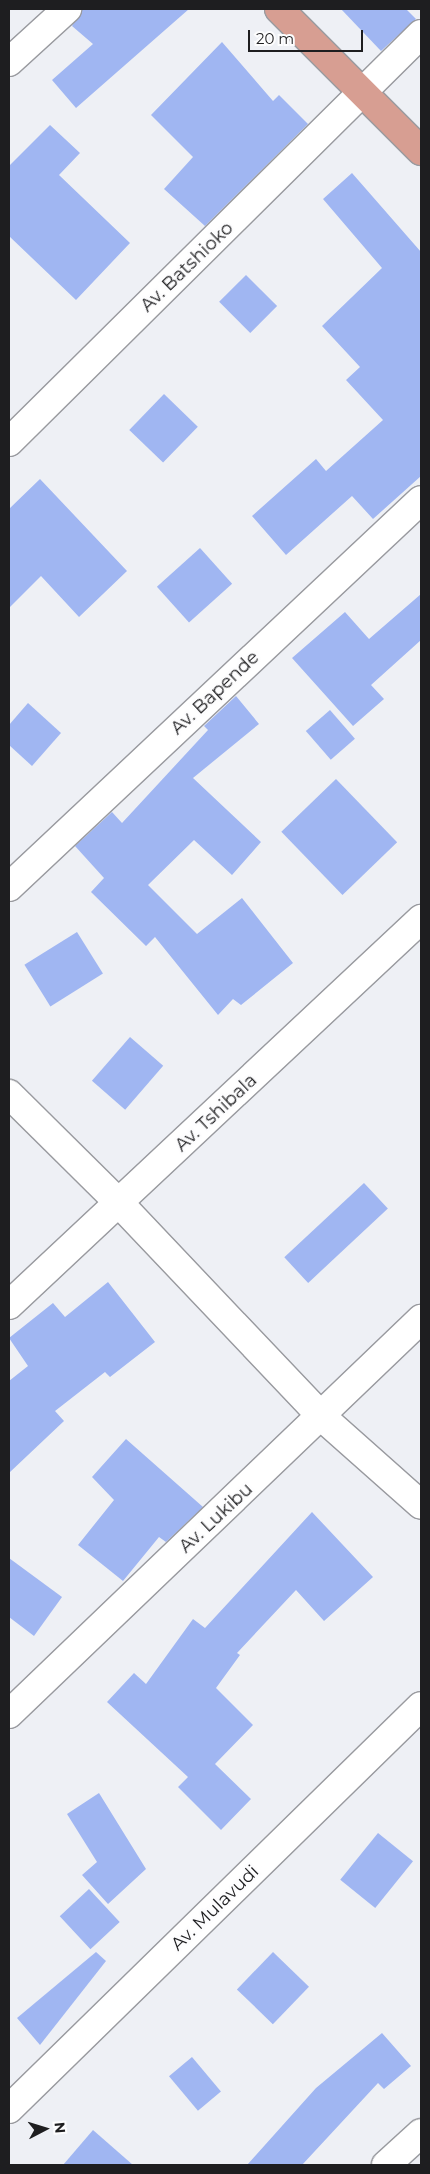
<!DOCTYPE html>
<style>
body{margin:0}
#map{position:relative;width:430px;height:2174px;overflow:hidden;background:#eef0f5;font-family:Montserrat,sans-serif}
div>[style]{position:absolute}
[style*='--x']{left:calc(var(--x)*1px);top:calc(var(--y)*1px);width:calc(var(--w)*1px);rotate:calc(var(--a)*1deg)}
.building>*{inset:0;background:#a0b6f2;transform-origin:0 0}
.roads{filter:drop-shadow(1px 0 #999a9f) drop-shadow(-1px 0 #999a9f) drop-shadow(0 1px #999a9f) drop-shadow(0 -1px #999a9f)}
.minor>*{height:28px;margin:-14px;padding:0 14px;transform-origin:14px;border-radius:14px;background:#fff}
.trunk>*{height:28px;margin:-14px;padding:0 14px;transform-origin:14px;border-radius:14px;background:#d79e92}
span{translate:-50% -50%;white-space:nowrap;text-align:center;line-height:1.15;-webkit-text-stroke:5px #fdfdfe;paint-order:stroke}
.street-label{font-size:18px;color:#1e1e20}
.frame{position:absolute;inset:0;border:10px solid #1e1e20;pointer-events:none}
.north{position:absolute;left:20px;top:2104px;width:50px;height:50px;-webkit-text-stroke:4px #fdfdfe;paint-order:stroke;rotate:85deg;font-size:14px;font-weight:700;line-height:20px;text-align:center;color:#1e1e20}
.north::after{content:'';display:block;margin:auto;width:18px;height:22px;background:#1e1e20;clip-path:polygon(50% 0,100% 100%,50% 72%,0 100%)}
.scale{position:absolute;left:248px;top:30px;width:115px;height:22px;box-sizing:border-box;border:2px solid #1e1e20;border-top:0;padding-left:6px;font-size:15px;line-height:18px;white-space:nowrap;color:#1e1e20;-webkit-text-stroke:4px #fdfdfe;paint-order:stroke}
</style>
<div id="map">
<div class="building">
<div style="clip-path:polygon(82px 9px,189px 9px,76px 108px,52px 80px,93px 44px,72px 26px)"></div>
<div style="clip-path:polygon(341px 9px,406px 9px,416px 19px,381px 51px)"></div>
<div style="clip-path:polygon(222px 42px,273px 101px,279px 95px,308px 124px,205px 226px,164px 189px,193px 157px,151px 115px)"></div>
<div style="clip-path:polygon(50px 125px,80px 153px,59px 175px,130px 243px,76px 300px,9px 236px,9px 166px)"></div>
<div style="clip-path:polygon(352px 173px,421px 252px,421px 476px,373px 519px,352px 496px,286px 555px,252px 516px,316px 459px,326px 471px,383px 420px,346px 380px,360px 367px,322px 326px,382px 268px,323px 199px)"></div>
<div style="left:246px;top:275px;width:44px;height:38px;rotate:45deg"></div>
<div style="left:164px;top:394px;width:47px;height:50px;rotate:44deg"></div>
<div style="clip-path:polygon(40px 479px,127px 571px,79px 617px,41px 576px,9px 608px,9px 509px)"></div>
<div style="left:200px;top:548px;width:48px;height:58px;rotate:48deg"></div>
<div style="clip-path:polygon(421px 594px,421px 640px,371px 685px,384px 699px,353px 726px,292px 658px,345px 612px,369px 639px)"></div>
<div style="clip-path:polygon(236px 696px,259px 724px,193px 778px,261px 842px,232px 875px,194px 840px,148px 885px,197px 934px,242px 898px,293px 963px,241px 1005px,233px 999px,218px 1015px,155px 937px,146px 946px,91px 892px,104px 878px,75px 846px,112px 812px,122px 823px,208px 730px,204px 726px)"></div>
<div style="clip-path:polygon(28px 703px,61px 733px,32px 766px,9px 745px,9px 725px)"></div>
<div style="left:330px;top:710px;width:38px;height:32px;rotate:49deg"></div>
<div style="left:336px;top:779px;width:88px;height:76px;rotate:46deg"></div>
<div style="left:77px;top:932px;width:49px;height:62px;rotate:58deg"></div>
<div style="left:130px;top:1037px;width:44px;height:58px;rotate:41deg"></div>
<div style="left:364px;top:1183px;width:35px;height:109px;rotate:47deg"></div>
<div style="clip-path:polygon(108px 1282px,155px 1342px,110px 1377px,105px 1372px,55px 1411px,64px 1421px,9px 1473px,9px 1381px,28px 1366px,9px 1338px,53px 1303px,65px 1317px)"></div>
<div style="clip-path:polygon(126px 1439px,203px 1507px,166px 1542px,159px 1537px,123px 1581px,78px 1545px,114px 1500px,92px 1477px)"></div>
<div style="clip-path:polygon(312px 1512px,373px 1577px,324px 1621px,296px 1590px,237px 1653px,240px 1655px,216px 1688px,253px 1725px,215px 1764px,251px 1799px,221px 1830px,178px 1787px,188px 1777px,107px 1702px,134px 1673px,146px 1684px,193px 1619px,205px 1628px)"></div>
<div style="clip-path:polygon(9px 1558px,62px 1597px,34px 1636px,9px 1617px)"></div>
<div style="clip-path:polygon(99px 1793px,146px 1869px,108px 1904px,82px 1875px,97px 1862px,67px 1814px)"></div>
<div style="left:378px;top:1833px;width:45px;height:60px;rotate:39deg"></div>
<div style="left:89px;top:1889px;width:45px;height:40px;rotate:47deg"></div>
<div style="clip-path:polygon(96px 1952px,106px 1961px,40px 2045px,17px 2018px)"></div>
<div style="left:273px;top:1952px;width:50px;height:52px;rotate:44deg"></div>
<div style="clip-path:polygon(382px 2033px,411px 2066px,384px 2089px,378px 2083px,302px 2165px,247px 2165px,316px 2088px)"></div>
<div style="left:192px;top:2057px;width:45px;height:30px;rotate:50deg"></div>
<div style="clip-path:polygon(93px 2130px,133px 2165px,63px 2165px)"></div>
</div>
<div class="roads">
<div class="minor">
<div style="--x:9;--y:62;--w:79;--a:-42.4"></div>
<div style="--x:9;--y:442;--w:580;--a:-44.72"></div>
<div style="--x:9;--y:887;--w:565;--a:-43.21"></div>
<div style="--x:9;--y:1094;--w:156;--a:44.7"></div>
<div style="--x:120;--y:1204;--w:294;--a:46.5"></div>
<div style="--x:322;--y:1417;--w:132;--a:41.6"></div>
<div style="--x:9;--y:1305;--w:565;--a:-43.13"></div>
<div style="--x:9;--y:1714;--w:571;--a:-43.79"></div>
<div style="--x:9;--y:2109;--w:576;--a:-44.37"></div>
<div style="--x:386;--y:2165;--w:47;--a:-42.4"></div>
</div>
<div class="trunk">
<div style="--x:279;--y:9;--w:201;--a:45"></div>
</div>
</div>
<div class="street-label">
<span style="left:187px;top:267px;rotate:-44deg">Av. Batshioko</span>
<span style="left:215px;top:693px;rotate:-43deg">Av. Bapende</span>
<span style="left:216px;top:1113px;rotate:-43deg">Av. Tshibala</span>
<span style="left:216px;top:1518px;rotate:-43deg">Av. Lukibu</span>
<span style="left:215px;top:1908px;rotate:-44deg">Av. Mulavudi</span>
</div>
<div class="frame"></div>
<div class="north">N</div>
<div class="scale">20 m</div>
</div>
